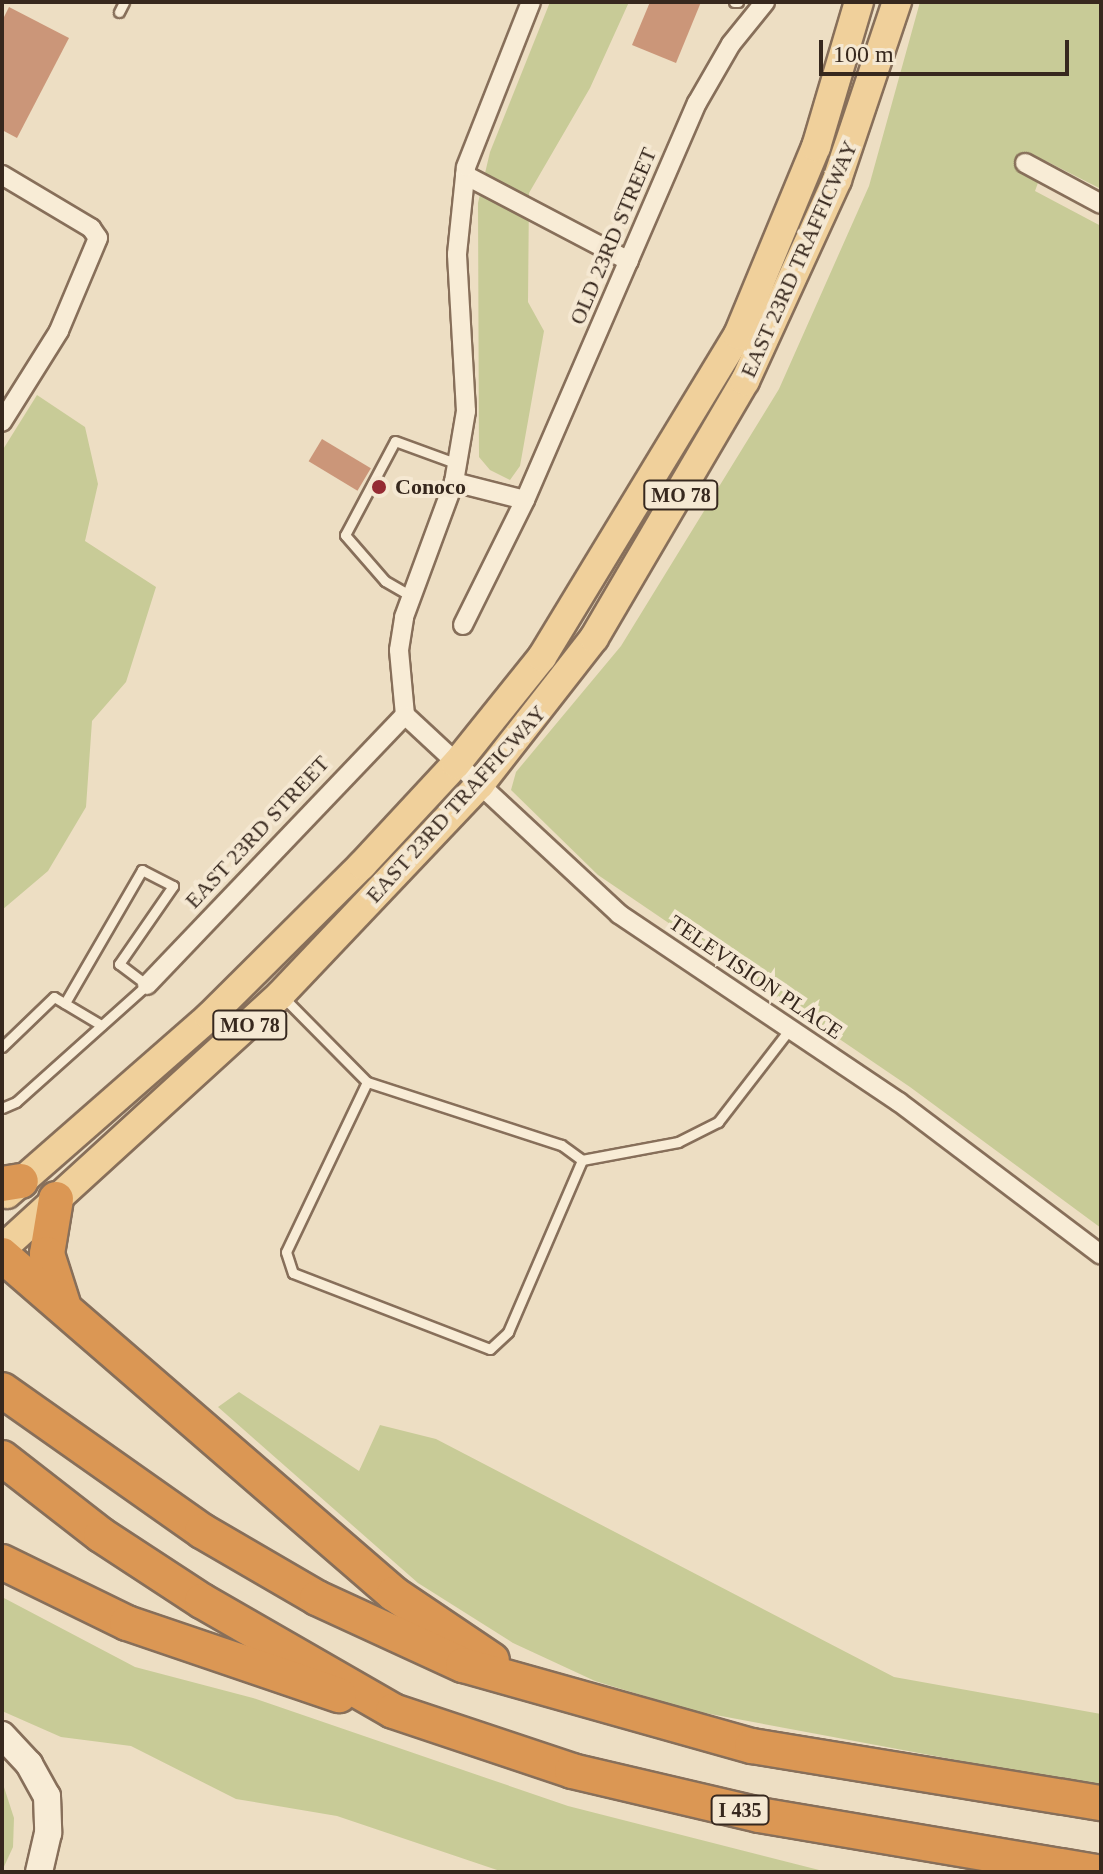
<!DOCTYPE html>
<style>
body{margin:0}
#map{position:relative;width:1103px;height:1874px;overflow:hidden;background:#eddec3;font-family:Georgia,serif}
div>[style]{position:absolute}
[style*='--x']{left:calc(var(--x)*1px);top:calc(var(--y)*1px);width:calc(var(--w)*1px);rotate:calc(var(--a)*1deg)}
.green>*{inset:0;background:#c8cb97}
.building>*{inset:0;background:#cb9679;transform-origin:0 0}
.roads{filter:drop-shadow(2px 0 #876f5a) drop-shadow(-2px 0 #876f5a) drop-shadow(0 2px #876f5a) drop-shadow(0 -2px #876f5a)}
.lane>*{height:9px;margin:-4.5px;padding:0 4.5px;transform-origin:4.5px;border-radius:4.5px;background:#f8ecd6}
.street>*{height:18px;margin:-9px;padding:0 9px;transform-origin:9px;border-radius:9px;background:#f8ecd6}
.secondary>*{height:26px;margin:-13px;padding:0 13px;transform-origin:13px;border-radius:13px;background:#f8ecd6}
.primary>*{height:28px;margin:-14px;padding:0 14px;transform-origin:14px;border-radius:14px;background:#f0d09b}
.highway>*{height:34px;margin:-17px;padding:0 17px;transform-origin:17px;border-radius:17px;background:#db9754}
.dots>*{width:22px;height:22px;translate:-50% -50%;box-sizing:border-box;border:4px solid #f5e8d2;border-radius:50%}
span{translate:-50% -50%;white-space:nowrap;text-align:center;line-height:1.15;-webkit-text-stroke:8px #f5e8d2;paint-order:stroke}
.shield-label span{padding:2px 6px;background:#f5e8d2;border:2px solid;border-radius:6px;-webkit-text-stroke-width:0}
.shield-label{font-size:20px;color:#37281e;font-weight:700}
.street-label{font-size:22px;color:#37281e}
.poi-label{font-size:22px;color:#37281e;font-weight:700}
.left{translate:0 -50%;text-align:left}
.frame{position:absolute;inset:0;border:4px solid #37281e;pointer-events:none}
.scale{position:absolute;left:819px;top:40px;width:250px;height:36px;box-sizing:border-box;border:4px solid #37281e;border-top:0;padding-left:10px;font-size:24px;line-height:28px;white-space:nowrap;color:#37281e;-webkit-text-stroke:6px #f5e8d2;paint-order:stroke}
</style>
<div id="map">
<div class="green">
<div style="clip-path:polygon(550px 2px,629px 2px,590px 88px,529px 193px,528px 302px,544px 331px,520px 466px,510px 480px,490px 470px,479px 457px,478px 203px,490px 152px)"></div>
<div style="clip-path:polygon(920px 2px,1101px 2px,1101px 189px,1046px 161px,1035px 191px,1101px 226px,1101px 1228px,910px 1087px,598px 875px,511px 790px,516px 772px,621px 646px,779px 389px,869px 186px)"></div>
<div style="clip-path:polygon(37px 395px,85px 427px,98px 484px,85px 541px,156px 587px,126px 682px,92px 721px,86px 807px,48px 871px,2px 910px,2px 451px)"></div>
<div style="clip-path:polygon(239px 1392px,359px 1471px,380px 1425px,436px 1439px,894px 1677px,1101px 1714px,1101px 1787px,694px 1711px,595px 1681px,513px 1643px,418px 1583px,218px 1407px)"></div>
<div style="clip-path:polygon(2px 1597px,135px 1667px,253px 1698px,568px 1806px,827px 1872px,503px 1872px,337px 1816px,236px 1799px,131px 1746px,61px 1737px,2px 1711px)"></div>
<div style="clip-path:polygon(2px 1781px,14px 1818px,13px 1847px,2px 1871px)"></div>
</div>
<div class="building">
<div style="clip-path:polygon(650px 2px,701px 2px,676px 63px,632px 45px)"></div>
<div style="clip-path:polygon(9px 7px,69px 38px,17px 138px,2px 130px,2px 21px)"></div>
<div style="left:322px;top:439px;width:57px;height:26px;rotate:31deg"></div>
</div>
<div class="roads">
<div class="lane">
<div style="--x:734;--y:2;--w:4;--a:0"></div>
<div style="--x:119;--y:12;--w:11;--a:-63"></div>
<div style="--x:411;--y:596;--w:30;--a:-150"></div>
<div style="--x:385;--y:581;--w:61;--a:-131"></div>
<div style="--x:345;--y:535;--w:106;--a:-62"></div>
<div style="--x:395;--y:441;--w:67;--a:20.1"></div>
<div style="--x:283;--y:997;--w:120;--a:45.3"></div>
<div style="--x:367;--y:1082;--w:188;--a:115.5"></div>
<div style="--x:286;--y:1252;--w:22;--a:72"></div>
<div style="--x:293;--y:1273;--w:211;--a:21.1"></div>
<div style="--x:490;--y:1349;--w:25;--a:-43"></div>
<div style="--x:508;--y:1332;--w:187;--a:-66.7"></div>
<div style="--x:582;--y:1160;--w:26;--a:-144"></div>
<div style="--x:561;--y:1145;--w:204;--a:-162"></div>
<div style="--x:2;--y:1047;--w:72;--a:-43.9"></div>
<div style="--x:54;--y:997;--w:55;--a:30.8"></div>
<div style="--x:2;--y:1108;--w:15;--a:-23"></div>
<div style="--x:16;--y:1102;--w:176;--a:-41.8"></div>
<div style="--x:147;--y:985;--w:35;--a:-143"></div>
<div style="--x:119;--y:964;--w:95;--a:-55.3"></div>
<div style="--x:173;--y:886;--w:35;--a:-153"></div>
<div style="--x:142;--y:870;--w:154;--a:120.1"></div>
<div style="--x:582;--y:1160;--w:98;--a:-10.6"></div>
<div style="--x:678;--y:1142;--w:45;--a:-26.6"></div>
<div style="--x:718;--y:1122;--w:118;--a:-52.3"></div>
</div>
<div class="street">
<div style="--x:1025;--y:163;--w:86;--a:28.3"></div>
<div style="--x:2;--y:175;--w:104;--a:30.8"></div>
<div style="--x:91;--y:228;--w:12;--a:55"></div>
<div style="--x:98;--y:238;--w:101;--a:112.8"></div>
<div style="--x:59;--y:331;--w:107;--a:122.1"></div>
<div style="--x:465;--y:175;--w:185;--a:27.7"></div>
<div style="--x:454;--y:482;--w:73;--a:14.2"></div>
<div style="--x:463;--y:625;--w:140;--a:-63.6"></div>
<div style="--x:525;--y:500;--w:433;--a:-66.6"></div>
<div style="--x:697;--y:103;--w:68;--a:-60"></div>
<div style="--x:731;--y:44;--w:54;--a:-51"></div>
<div style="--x:405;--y:715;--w:292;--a:42.9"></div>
<div style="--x:619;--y:914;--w:337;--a:33.9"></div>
<div style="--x:899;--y:1102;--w:253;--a:37.1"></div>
<div style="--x:405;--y:715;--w:65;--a:-95.3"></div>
<div style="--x:399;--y:650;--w:33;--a:-81"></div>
<div style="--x:404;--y:617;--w:144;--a:-69.7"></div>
<div style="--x:454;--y:482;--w:72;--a:-80.4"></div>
<div style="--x:466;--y:411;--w:157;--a:-93.3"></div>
<div style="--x:457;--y:254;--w:87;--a:-84.1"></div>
<div style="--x:466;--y:167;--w:177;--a:-68.5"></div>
<div style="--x:147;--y:985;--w:373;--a:-46.3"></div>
</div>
<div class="secondary">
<div style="--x:2;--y:1735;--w:40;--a:47"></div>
<div style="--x:29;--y:1764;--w:37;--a:61"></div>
<div style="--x:47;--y:1796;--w:37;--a:88"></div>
<div style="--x:48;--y:1833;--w:40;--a:103"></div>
</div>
<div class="primary">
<div style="--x:7;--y:1194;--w:269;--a:-41.2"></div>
<div style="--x:209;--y:1017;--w:216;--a:-44.8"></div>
<div style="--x:362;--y:865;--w:138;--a:-47.1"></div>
<div style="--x:456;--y:764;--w:137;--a:-51.2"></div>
<div style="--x:542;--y:657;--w:377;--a:-58.7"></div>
<div style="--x:738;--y:335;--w:204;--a:-67.5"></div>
<div style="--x:816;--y:147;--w:151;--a:-73.5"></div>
<div style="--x:2;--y:1249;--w:378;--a:-42.4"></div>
<div style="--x:281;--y:994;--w:289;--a:-46.5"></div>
<div style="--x:480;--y:784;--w:185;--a:-52"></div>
<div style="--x:594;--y:638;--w:298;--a:-59.6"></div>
<div style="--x:745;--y:381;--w:221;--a:-65.4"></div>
<div style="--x:837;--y:180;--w:188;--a:-71.4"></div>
</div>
<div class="highway">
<div style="--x:2;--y:1184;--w:19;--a:-9"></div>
<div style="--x:56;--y:1199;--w:56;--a:99.3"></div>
<div style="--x:47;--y:1254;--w:52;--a:72.3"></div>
<div style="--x:2;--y:1255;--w:518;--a:40.85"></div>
<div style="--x:394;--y:1594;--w:118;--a:34"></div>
<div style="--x:2;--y:1390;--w:245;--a:35.2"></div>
<div style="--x:202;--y:1531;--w:133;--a:30.2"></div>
<div style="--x:317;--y:1598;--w:161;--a:24.7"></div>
<div style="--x:463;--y:1665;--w:300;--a:15.7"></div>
<div style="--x:752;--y:1746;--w:354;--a:9.3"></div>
<div style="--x:2;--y:1458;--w:125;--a:37.9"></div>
<div style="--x:101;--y:1535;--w:121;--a:33.2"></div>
<div style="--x:202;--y:1601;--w:220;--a:29.9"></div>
<div style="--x:393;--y:1711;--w:189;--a:18.5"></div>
<div style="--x:572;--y:1771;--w:192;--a:13.2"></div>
<div style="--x:759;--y:1815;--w:342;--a:9.6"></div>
<div style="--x:2;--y:1562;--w:139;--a:26"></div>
<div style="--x:127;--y:1623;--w:224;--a:18.8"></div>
</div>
</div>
<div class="dots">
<div style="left:379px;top:487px;background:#952b33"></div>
</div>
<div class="shield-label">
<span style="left:681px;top:495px">MO 78</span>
<span style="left:250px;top:1025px">MO 78</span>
<span style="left:740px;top:1810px">I 435</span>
</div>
<div class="street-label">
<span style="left:613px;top:236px;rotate:-67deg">OLD 23RD STREET</span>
<span style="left:799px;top:259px;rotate:-66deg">EAST 23RD TRAFFICWAY</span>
<span style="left:456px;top:804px;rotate:-48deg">EAST 23RD TRAFFICWAY</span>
<span style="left:257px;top:832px;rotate:-47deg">EAST 23RD STREET</span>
<span style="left:756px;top:977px;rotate:34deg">TELEVISION PLACE</span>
</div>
<div class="poi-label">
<span class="left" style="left:395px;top:487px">Conoco</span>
</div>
<div class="frame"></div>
<div class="scale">100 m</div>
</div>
